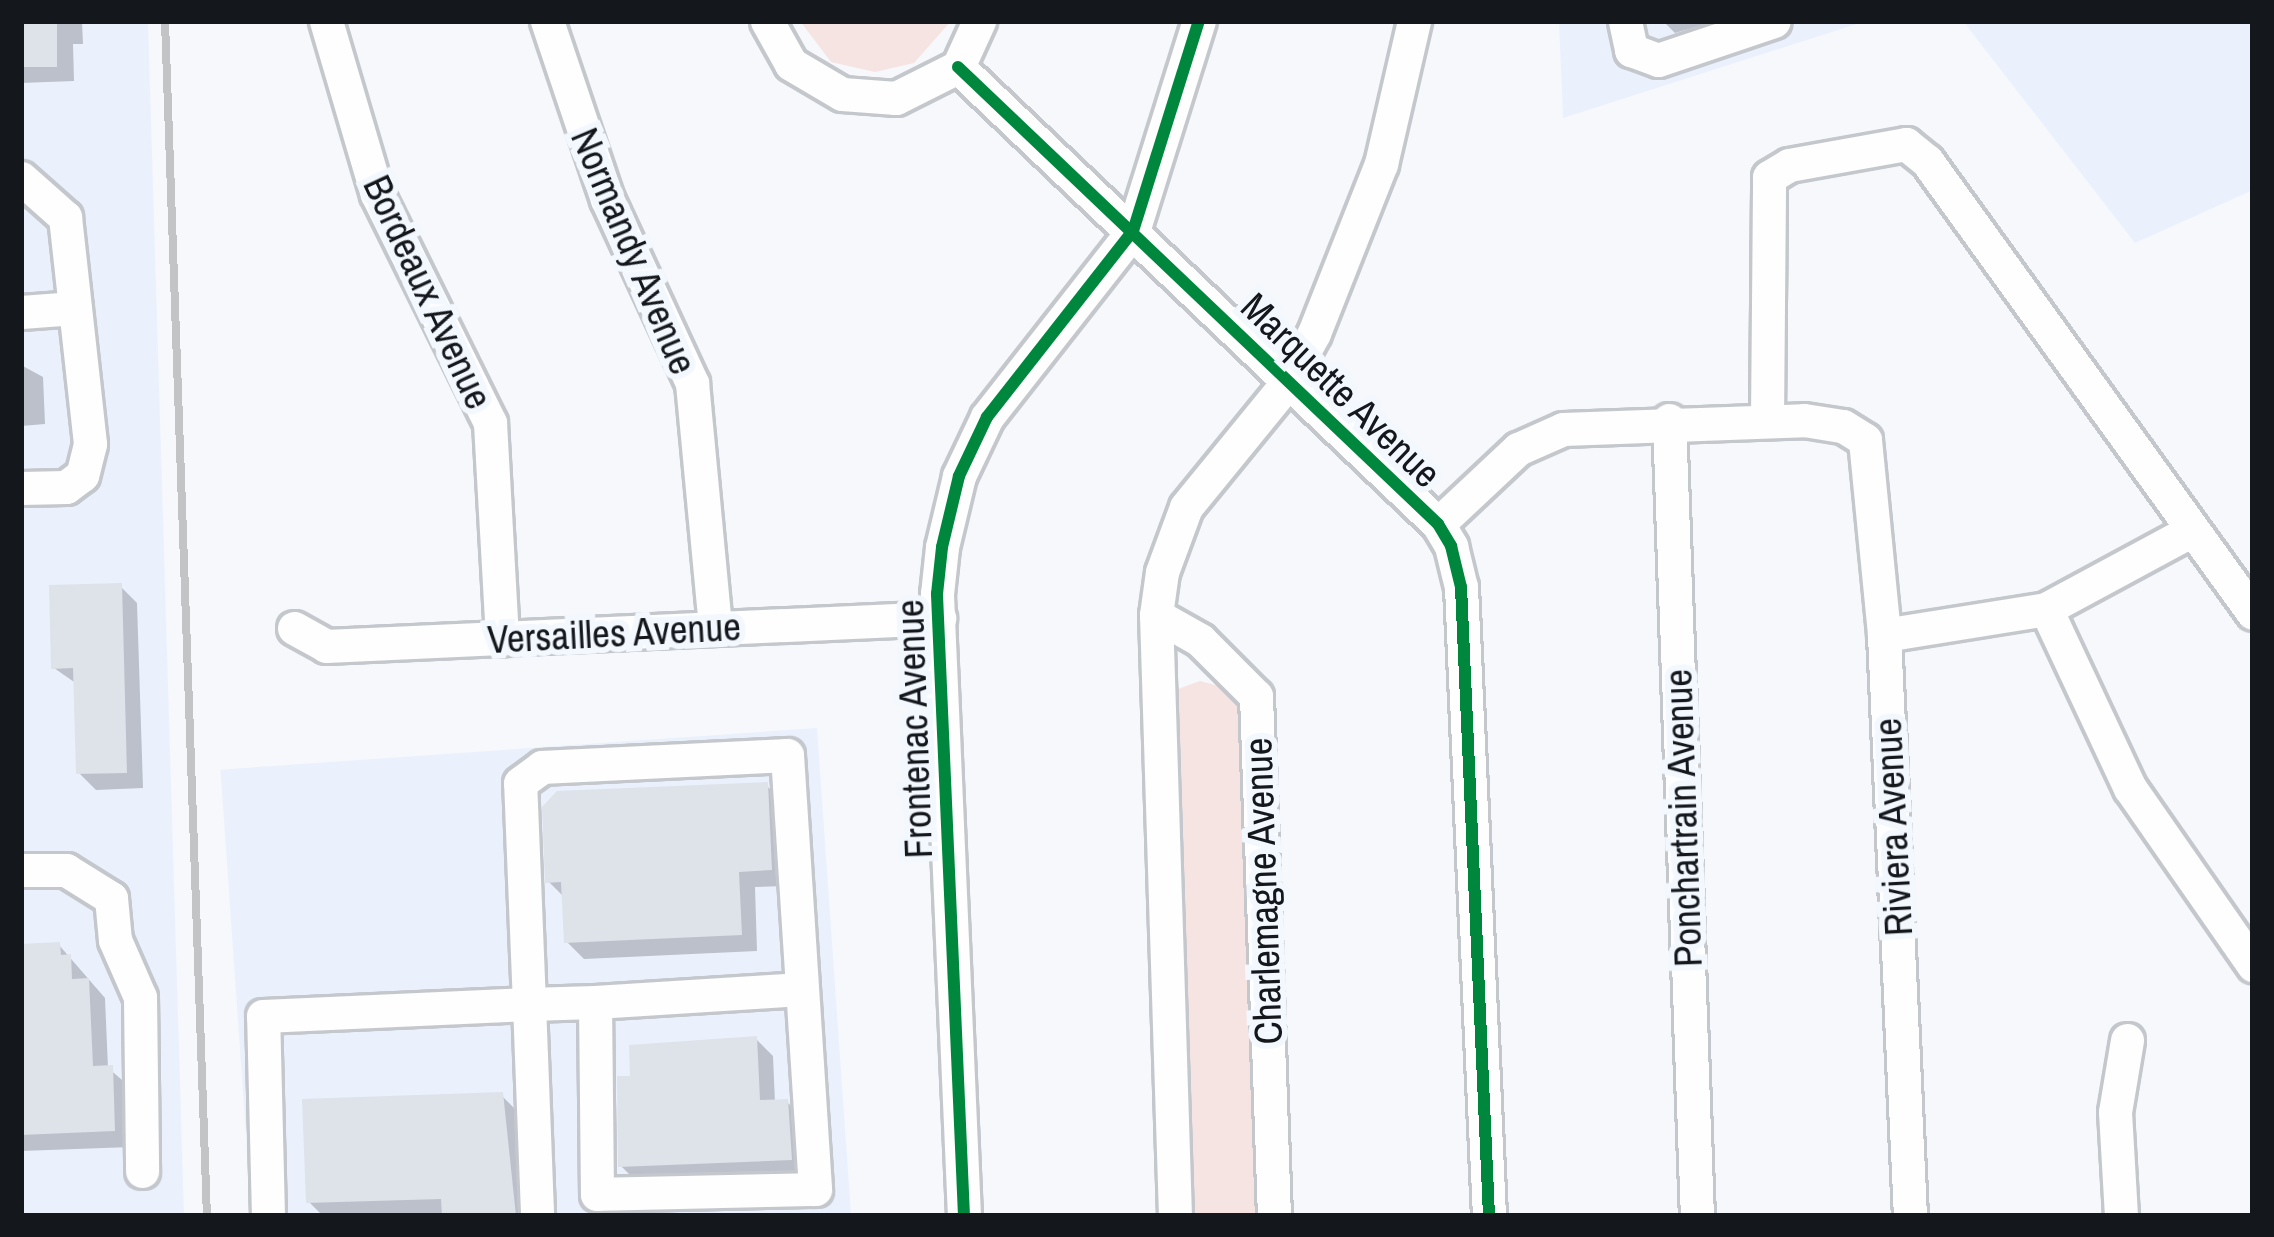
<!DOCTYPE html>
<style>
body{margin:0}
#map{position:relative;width:2274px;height:1237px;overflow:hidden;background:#f6f8fb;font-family:"Archivo Narrow",sans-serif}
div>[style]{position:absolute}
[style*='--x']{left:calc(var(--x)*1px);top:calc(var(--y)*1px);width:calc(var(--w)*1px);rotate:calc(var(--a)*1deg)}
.built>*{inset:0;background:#eaf1fd;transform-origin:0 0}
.green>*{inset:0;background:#f6e4e3}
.shadow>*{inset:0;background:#0003}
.building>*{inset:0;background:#dee2e9;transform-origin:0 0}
.roads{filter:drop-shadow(3px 0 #c4c7cc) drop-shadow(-3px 0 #c4c7cc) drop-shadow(0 3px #c4c7cc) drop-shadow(0 -3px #c4c7cc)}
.minor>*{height:33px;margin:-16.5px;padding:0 16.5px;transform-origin:16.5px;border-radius:16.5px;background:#fefefe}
.rail>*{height:8px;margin:-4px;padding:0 4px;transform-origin:4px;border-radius:4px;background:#c3c4c5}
.cycleway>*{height:12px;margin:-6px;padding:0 6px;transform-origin:6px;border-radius:6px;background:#00873e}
span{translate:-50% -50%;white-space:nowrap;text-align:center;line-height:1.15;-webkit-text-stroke:12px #f3f7fe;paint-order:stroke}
.street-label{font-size:39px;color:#14181d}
.frame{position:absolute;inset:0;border:24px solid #14181d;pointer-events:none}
</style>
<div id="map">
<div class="built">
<div style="clip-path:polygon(21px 21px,148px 21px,184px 1216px,21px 1216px)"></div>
<div style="clip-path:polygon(1559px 21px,1866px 21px,1563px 118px)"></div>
<div style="clip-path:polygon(1963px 21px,2253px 21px,2253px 190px,2135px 243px)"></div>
<div style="left:817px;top:728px;width:489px;height:598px;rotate:86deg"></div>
</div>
<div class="green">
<div style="clip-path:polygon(800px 21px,951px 21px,914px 63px,875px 72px,831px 62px)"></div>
<div style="clip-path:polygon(1200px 681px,1226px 688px,1243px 712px,1264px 1216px,1189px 1216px,1166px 708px,1178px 689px)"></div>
</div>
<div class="shadow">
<div style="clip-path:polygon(21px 21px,82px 21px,83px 44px,73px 44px,74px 81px,21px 83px)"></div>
<div style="clip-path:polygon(1663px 21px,1716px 21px,1675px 33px)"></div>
<div style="clip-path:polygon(21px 365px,43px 377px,45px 424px,21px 426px)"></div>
<div style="clip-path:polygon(120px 586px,137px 603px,143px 788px,96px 790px,79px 773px,77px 684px,54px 668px)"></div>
<div style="clip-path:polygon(766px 785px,783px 802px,787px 886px,755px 887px,757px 951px,584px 959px,567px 942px,565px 898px,548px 881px)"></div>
<div style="clip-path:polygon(59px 945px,105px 998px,108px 1068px,128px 1085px,131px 1147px,21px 1151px,21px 947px)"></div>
<div style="clip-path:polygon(756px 1039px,773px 1056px,775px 1103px,787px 1102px,804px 1119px,808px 1176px,638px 1183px,621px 1166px)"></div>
<div style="clip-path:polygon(501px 1095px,518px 1112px,531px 1216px,323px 1216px,309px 1202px)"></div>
</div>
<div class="building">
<div style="left:21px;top:21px;width:36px;height:46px"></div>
<div style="clip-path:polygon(122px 583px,127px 773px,76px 774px,73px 668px,51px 669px,49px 585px)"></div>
<div style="clip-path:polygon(768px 782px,772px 870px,739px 872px,742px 935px,564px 943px,561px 882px,545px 883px,542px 807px,557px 791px)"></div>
<div style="clip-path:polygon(60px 942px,61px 955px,71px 954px,72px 979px,89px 978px,93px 1066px,113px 1065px,115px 1131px,21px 1135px,21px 944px)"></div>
<div style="clip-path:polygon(757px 1036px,760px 1100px,788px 1099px,792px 1160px,618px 1167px,617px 1076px,630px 1076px,629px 1045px)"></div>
<div style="clip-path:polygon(503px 1092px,516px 1216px,442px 1216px,441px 1199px,306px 1203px,302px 1099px)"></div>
</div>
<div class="roads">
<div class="minor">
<div style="--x:326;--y:21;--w:180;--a:73.6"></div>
<div style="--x:377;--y:194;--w:255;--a:63.7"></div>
<div style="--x:490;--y:423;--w:216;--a:86.8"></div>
<div style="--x:547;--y:21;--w:188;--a:71.4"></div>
<div style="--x:607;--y:199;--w:203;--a:65.2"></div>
<div style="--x:692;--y:383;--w:246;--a:84.6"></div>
<div style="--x:767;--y:21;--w:49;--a:60.8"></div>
<div style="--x:791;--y:64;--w:59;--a:30.5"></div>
<div style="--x:842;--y:94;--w:54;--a:4.2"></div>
<div style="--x:896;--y:98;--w:69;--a:-26.6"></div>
<div style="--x:1625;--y:21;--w:30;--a:78"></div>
<div style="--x:1631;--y:50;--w:29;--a:20"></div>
<div style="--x:1658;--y:60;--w:122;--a:-18.6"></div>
<div style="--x:958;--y:67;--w:663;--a:43.59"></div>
<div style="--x:1438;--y:524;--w:26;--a:59"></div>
<div style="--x:1451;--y:546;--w:42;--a:76.3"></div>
<div style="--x:1461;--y:587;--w:630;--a:87.45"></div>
<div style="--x:958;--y:67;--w:51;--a:-65.5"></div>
<div style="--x:21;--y:178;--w:59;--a:41.6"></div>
<div style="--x:65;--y:217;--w:228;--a:83.7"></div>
<div style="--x:90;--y:444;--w:32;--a:104"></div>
<div style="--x:82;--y:475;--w:20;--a:143"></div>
<div style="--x:66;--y:487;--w:45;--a:178.7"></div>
<div style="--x:21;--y:312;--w:54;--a:-4.2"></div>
<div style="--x:1767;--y:419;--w:242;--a:-89.5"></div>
<div style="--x:1769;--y:177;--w:23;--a:-31"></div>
<div style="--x:1789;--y:165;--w:119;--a:-10.2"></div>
<div style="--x:1906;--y:144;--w:27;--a:39"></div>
<div style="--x:1927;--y:161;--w:557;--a:54.2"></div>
<div style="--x:1669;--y:420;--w:796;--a:87.99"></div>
<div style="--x:1438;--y:524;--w:110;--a:-43.2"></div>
<div style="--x:1518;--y:449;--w:49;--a:-24"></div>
<div style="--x:1563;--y:429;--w:241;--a:-2.1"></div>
<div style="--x:1804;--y:420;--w:39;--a:9"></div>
<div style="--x:1843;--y:426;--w:26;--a:32"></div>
<div style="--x:1865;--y:440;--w:196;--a:84.4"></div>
<div style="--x:1884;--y:635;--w:582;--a:87.44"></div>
<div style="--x:2046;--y:609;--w:198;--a:64.9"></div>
<div style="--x:2130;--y:788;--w:216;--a:55.2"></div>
<div style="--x:1156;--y:615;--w:51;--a:29.6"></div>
<div style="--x:1200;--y:640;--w:79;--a:45"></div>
<div style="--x:1256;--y:696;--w:520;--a:88.02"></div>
<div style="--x:294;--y:628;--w:37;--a:29"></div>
<div style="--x:326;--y:646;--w:614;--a:-2.62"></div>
<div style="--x:1884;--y:635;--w:164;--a:-9.1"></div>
<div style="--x:2046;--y:609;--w:166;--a:-28.4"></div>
<div style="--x:787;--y:755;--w:435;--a:86.3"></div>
<div style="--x:815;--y:1189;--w:218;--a:178.7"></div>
<div style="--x:597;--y:1194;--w:192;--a:-90.6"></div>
<div style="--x:595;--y:1002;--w:66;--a:178.3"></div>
<div style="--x:529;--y:1004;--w:221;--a:-92.3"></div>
<div style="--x:520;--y:783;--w:27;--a:-36"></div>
<div style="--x:542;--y:767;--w:245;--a:-2.8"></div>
<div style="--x:21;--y:870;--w:45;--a:0"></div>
<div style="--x:66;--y:870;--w:53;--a:31.9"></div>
<div style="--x:111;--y:898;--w:42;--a:84.6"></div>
<div style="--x:115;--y:940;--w:62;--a:66.3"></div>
<div style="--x:140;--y:997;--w:174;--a:89.3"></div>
<div style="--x:595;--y:1002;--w:207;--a:-3.6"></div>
<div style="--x:268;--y:1216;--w:200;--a:-91.4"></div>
<div style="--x:263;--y:1016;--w:266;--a:-2.6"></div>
<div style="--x:529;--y:1004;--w:212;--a:87.8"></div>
<div style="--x:964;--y:1216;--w:623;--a:-92.49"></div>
<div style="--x:937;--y:594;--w:47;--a:-83.9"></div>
<div style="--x:942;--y:547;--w:73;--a:-76.5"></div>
<div style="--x:959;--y:476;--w:65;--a:-64.6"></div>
<div style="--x:987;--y:417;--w:236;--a:-51.9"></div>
<div style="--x:1133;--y:231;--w:220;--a:-72.6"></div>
<div style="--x:1175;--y:1216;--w:601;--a:-91.81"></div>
<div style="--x:1156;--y:615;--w:43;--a:-82.1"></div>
<div style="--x:1162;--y:572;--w:69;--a:-69.7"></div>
<div style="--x:1186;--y:507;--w:160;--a:-50.8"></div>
<div style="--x:1287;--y:383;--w:57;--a:-61.6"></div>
<div style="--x:1314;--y:333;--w:182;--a:-68.4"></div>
<div style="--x:1381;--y:164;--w:147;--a:-77"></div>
<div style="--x:2121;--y:1216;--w:104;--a:-93.3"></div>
<div style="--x:2115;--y:1112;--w:73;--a:-80.5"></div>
</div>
</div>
<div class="rail">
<div style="--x:165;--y:21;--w:1196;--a:87.99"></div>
</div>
<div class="cycleway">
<div style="--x:958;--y:67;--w:663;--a:43.59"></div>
<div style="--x:1438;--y:524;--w:26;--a:59"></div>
<div style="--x:1451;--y:546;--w:42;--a:76.3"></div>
<div style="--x:1461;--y:587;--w:630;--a:87.45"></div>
<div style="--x:964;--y:1216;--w:623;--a:-92.49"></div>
<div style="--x:937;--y:594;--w:47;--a:-83.9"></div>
<div style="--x:942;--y:547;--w:73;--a:-76.5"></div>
<div style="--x:959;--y:476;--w:65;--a:-64.6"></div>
<div style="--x:987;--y:417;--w:236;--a:-51.9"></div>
<div style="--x:1133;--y:231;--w:220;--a:-72.6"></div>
</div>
<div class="street-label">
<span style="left:634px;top:251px;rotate:67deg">Normandy Avenue</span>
<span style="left:428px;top:292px;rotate:65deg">Bordeaux Avenue</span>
<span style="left:1341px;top:390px;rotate:44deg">Marquette Avenue</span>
<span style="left:614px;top:633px;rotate:-3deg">Versailles Avenue</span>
<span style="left:914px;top:729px;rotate:-92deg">Frontenac Avenue</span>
<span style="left:1683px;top:818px;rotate:-92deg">Ponchartrain Avenue</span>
<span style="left:1893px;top:827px;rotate:-93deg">Riviera Avenue</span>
<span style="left:1263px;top:891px;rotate:-92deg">Charlemagne Avenue</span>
</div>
<div class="frame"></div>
</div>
